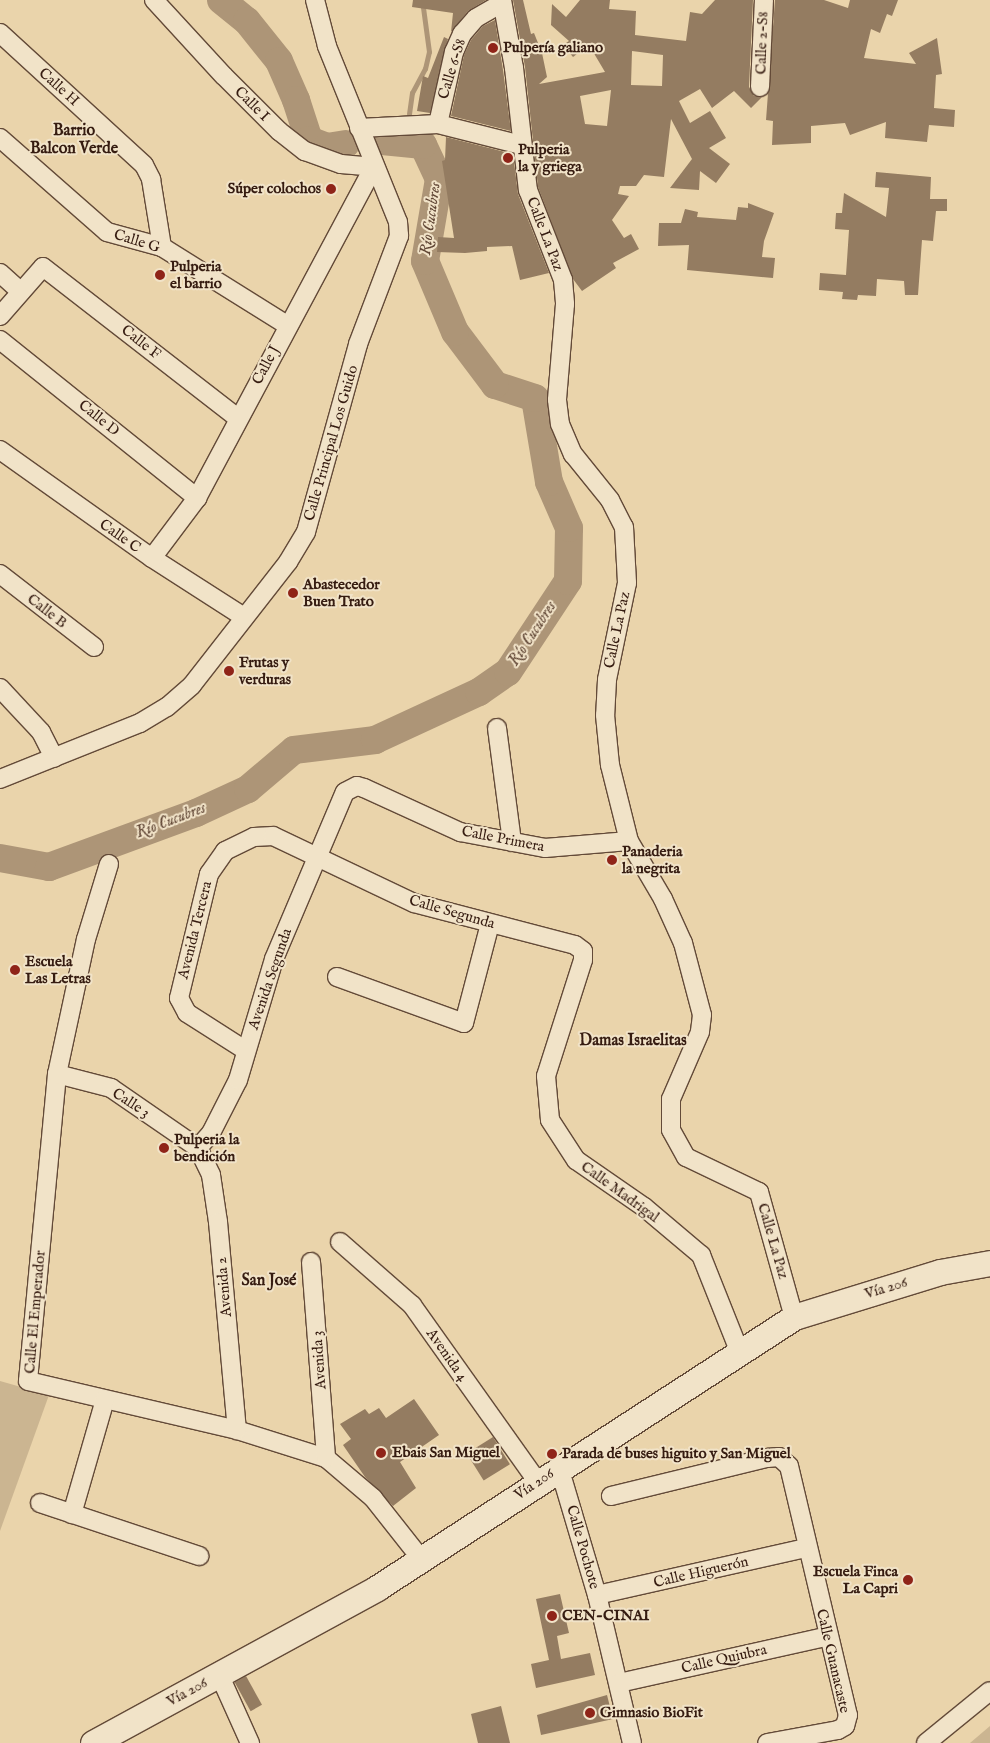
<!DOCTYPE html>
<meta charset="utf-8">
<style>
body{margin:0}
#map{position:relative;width:990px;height:1743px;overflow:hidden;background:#ead4ab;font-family:"IM FELL English",serif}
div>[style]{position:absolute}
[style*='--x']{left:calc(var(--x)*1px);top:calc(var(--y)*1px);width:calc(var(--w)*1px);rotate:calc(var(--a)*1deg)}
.green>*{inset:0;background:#cbb591}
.stream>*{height:4.5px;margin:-2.25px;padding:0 2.25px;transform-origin:2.25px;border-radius:2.25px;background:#ad9577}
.river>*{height:28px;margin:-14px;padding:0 14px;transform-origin:14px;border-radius:14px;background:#ad9577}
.building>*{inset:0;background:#947c61;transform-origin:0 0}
.roads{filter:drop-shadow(1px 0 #634a38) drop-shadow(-1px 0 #634a38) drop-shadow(0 1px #634a38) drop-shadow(0 -1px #634a38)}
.minor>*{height:18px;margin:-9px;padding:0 9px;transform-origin:9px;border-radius:9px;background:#f1e3c8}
.secondary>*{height:25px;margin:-12.5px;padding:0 12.5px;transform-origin:12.5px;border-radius:12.5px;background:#f1e3c8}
.dots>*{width:14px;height:14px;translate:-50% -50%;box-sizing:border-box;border:2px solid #f1e3c8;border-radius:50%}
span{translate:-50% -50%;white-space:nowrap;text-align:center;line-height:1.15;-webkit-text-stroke:4px #f1e3c8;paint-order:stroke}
.street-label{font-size:15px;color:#361c11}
.poi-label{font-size:15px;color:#361c11;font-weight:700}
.left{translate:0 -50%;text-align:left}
.right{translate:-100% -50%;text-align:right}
.neighbourhood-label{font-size:16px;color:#361c11;font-weight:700}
.water-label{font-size:16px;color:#604635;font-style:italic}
</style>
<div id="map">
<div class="green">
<div style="clip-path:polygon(0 1381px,49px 1395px,0 1531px)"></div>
<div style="clip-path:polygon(990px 1726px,990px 1743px,970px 1743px)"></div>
</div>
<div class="stream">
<div style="--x:409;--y:114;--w:21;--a:-82"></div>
<div style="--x:412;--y:93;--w:27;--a:-62"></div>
<div style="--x:425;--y:69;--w:17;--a:-77"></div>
<div style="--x:429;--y:52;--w:52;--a:-97.7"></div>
<div style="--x:408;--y:130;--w:12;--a:85"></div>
</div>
<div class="river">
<div style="--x:221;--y:0;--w:33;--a:39"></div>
<div style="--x:247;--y:21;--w:51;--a:51.3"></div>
<div style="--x:279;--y:61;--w:43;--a:66.4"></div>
<div style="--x:296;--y:100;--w:42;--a:72"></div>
<div style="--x:309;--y:140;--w:19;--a:21"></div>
<div style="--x:327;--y:147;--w:19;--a:-9"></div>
<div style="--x:0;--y:858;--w:50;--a:10.4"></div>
<div style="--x:49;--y:867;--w:157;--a:-20.2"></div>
<div style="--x:196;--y:813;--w:57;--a:-24.8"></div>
<div style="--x:248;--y:789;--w:60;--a:-40.3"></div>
<div style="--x:294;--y:750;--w:82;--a:-7"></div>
<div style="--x:375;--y:740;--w:115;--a:-24.8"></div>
<div style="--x:479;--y:692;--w:35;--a:-35"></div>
<div style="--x:508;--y:672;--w:109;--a:-56.6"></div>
<div style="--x:568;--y:581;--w:53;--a:-88.9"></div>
<div style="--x:569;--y:528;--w:50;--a:-113.5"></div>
<div style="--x:549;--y:482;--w:85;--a:-99.5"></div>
<div style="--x:535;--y:398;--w:42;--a:-162"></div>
<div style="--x:495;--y:385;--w:66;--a:-127"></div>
<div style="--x:455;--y:332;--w:77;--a:-112.9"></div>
<div style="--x:425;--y:261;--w:83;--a:-80.3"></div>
<div style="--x:439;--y:179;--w:38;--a:-115"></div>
<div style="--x:423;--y:145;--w:41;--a:-174.4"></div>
</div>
<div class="building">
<div style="clip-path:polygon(413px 0,486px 0,468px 11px,451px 32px,453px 13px,412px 7px)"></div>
<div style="clip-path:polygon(evenodd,513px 0,523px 0,531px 34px,534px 33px,542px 53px,547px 77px,539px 84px,605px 72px,589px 45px,573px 57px,563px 45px,569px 41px,551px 25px,552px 4px,566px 17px,580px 0,610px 0,609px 9px,636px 11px,635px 35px,686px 41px,690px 12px,702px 14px,715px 0,753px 0,749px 87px,754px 96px,762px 97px,751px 108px,734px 91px,712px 108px,700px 89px,679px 101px,690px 123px,710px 111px,726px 138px,709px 148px,730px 164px,716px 183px,700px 171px,699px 190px,670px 188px,692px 159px,671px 119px,664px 177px,644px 175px,636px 186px,620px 186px,618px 194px,629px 196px,612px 220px,624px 238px,631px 234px,639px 249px,613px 263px,616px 268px,582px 291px,573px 279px,538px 187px,525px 67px,513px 0,632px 51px,663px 55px,662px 86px,631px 85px,632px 51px,513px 0,611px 90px,607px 126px,585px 124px,580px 96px,611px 90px)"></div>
<div style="clip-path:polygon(775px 0,824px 0,848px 8px,850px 0,898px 0,892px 16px,887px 14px,880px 33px,871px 29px,864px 58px,916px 64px,909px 53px,937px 38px,942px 74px,936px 75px,934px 108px,955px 110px,954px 127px,929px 125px,927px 142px,885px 138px,886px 122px,850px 135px,845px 123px,811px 126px,811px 143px,772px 145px,773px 121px,766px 120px)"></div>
<div style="clip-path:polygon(495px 20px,503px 70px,511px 131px,451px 116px,464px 55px,471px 40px,483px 26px)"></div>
<div style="clip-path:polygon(444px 37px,448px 39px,430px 113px,417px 111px,423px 76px,428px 78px)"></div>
<div style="clip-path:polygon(446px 137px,513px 154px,518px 194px,549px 273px,520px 280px,512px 246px,487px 247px,487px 251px,465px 253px,437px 252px,438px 237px,454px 238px,442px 161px,445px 160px)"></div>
<div style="clip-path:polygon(876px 172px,931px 177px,930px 199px,947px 199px,947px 211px,936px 211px,933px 241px,922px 240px,918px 295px,905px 295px,904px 281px,877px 279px,876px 296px,858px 295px,857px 300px,842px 299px,843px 292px,819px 290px,820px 273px,846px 275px,849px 230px,835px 229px,836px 213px,842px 213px,844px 193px,886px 217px,889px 188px,875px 187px)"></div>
<div style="clip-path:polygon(748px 203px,774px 213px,764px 241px,762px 257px,775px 258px,773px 278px,687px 270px,689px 245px,658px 246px,659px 223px,681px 223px,685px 209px,698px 212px,697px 217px,736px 220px,738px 207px,748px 208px)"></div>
<div style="clip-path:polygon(414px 1399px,439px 1435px,400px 1462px,416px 1488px,393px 1506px,365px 1477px,343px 1445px,351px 1439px,340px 1424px,365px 1409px,369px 1414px,379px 1408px,386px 1418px)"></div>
<div style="left:493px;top:1437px;width:32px;height:31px;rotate:58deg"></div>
<div style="clip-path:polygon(560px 1594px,569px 1633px,557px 1636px,561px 1659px,590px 1653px,595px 1675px,536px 1688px,531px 1664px,549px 1660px,536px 1599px)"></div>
<div style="left:246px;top:1676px;width:33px;height:13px;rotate:61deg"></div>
<div style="clip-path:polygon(607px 1695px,613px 1719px,541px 1735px,537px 1715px)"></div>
<div style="clip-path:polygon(501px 1706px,510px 1743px,478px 1743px,471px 1714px)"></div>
</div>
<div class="roads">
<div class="minor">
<div style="--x:154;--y:0;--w:103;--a:47.4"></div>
<div style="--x:224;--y:76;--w:78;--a:45"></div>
<div style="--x:279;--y:131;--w:33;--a:38"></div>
<div style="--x:305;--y:151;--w:38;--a:20"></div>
<div style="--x:341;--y:164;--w:33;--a:5"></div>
<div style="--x:502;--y:0;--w:69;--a:80"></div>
<div style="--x:514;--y:68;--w:123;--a:83.5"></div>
<div style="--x:528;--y:190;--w:97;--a:68.7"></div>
<div style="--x:563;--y:280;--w:24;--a:85"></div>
<div style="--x:565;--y:304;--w:96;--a:94.8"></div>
<div style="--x:557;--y:400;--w:24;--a:83"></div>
<div style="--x:560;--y:424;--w:33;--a:67"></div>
<div style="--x:573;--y:454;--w:59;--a:51.2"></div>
<div style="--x:610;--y:500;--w:30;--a:63"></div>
<div style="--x:624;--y:527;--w:56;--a:86.9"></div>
<div style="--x:627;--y:583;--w:99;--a:101.7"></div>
<div style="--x:607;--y:680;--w:35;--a:93"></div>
<div style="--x:605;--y:715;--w:50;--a:84.3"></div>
<div style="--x:610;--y:765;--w:78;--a:76"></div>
<div style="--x:629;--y:841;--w:67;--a:59.6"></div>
<div style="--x:663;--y:899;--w:48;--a:65.6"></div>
<div style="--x:683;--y:943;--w:74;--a:75.2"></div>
<div style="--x:702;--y:1015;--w:17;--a:97"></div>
<div style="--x:700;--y:1032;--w:73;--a:113.4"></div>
<div style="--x:671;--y:1099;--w:31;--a:90"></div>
<div style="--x:671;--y:1130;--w:31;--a:61"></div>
<div style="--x:686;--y:1157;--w:81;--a:25.6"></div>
<div style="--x:759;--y:1192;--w:130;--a:74.4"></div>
<div style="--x:0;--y:33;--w:195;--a:42.5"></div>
<div style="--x:144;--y:165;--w:16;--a:63"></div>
<div style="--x:151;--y:179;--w:69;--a:80.8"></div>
<div style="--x:760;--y:87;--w:87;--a:-87.4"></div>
<div style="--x:438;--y:124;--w:74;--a:-77.5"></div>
<div style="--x:454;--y:52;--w:20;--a:-66"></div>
<div style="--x:462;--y:34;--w:21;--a:-49"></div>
<div style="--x:476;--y:18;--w:30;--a:-30"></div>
<div style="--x:359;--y:128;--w:79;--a:-2.9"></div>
<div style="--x:438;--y:124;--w:86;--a:14.2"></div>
<div style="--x:0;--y:138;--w:142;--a:41.3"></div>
<div style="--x:107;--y:232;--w:57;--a:15.3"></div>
<div style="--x:162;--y:247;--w:147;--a:32"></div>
<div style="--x:0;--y:273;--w:28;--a:42"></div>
<div style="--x:0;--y:316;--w:65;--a:-48.7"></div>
<div style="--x:43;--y:267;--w:247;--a:37.8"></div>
<div style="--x:0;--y:340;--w:253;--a:38.7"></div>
<div style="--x:0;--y:450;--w:186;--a:35.4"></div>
<div style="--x:152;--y:558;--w:109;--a:32.7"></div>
<div style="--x:152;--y:558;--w:75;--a:-53.1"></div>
<div style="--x:197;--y:498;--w:375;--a:-61.9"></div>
<div style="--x:0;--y:574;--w:119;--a:37.8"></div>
<div style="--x:0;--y:688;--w:60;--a:47"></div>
<div style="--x:41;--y:732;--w:29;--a:63"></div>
<div style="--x:497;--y:728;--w:115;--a:82.5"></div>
<div style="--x:0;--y:779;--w:151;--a:-21.8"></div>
<div style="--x:140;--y:723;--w:31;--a:-31"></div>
<div style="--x:167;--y:707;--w:33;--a:-41"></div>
<div style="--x:192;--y:685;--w:156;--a:-52"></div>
<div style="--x:288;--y:562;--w:35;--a:-59"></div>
<div style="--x:306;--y:532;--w:195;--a:-74.5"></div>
<div style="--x:358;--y:344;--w:116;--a:-69.2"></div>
<div style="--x:399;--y:236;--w:14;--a:-94"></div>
<div style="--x:398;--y:222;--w:190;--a:-112"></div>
<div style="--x:327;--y:46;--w:48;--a:-104.6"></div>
<div style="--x:109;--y:864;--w:78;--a:107"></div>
<div style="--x:86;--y:939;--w:138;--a:102.1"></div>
<div style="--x:57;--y:1074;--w:308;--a:95.4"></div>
<div style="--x:28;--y:1381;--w:215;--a:13.2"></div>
<div style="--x:237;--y:1430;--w:93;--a:17.5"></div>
<div style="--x:326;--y:1458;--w:62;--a:40.4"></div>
<div style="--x:373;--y:1498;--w:79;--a:51.7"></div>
<div style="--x:337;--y:977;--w:135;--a:19.9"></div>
<div style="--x:464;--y:1023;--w:102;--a:-75.3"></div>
<div style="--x:245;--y:1050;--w:69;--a:-147.5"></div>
<div style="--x:187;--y:1013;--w:17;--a:-118"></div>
<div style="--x:179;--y:998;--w:128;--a:-76.4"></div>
<div style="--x:209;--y:874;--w:28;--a:-55"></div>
<div style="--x:225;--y:851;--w:32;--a:-26"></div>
<div style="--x:254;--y:837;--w:19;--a:-3"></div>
<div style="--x:273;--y:836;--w:156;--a:25.4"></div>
<div style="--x:414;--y:903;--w:166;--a:14.6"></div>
<div style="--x:575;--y:945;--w:10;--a:37"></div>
<div style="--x:583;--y:951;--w:9;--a:90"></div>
<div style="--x:583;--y:960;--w:122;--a:107.7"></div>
<div style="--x:546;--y:1076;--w:44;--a:84.8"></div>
<div style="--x:550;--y:1120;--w:48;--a:57"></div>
<div style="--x:576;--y:1160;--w:83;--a:34.7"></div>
<div style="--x:644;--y:1207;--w:75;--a:40.1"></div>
<div style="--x:701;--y:1255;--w:105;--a:68.3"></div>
<div style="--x:57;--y:1074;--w:56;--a:14.5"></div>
<div style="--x:111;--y:1088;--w:106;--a:34.6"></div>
<div style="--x:198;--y:1148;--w:20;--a:-49"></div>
<div style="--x:211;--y:1133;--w:59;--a:-63"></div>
<div style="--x:238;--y:1080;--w:126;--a:-73.4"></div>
<div style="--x:274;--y:959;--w:181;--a:-67"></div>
<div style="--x:345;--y:792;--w:13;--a:-27"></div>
<div style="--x:357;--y:786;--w:7;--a:16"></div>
<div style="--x:364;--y:788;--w:106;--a:24.6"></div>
<div style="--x:460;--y:832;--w:86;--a:10.7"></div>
<div style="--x:545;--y:848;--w:84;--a:-4.8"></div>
<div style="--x:198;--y:1148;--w:30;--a:64"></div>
<div style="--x:211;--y:1175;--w:48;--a:81.5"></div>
<div style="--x:218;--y:1222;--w:209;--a:84.8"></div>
<div style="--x:340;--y:1242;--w:96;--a:41.2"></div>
<div style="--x:412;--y:1305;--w:217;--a:54.6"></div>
<div style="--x:311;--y:1262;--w:197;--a:85.6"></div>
<div style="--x:559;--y:1467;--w:134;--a:73.5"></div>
<div style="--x:597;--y:1595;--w:152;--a:76.7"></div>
<div style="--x:611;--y:1496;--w:161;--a:-13.7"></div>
<div style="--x:767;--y:1458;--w:12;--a:-5"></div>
<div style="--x:779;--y:1457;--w:13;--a:42"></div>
<div style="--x:789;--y:1466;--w:256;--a:76.7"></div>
<div style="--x:848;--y:1715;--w:11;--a:105"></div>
<div style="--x:845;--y:1726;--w:8;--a:150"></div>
<div style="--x:838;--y:1730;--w:72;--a:169.6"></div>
<div style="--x:40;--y:1503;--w:168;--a:18.4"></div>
<div style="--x:72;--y:1514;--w:119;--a:-73.9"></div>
<div style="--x:597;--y:1595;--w:214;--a:-12.7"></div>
<div style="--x:219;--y:1674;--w:76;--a:65.8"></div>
<div style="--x:619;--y:1683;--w:215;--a:-12.6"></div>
<div style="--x:926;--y:1743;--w:82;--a:-39.1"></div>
</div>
<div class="secondary">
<div style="--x:93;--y:1743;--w:324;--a:-28.6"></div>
<div style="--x:377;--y:1588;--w:497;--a:-33"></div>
<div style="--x:794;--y:1317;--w:153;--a:-17.1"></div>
<div style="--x:940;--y:1272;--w:51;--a:-10.2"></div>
</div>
</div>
<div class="dots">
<div style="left:493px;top:48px;background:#8f2418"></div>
<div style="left:508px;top:158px;background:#8f2418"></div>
<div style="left:331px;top:189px;background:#8f2418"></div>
<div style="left:160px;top:275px;background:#8f2418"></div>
<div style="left:293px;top:593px;background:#8f2418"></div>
<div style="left:229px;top:671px;background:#8f2418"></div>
<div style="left:612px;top:860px;background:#8f2418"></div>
<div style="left:15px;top:970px;background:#8f2418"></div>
<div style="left:164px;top:1148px;background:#8f2418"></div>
<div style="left:381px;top:1453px;background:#8f2418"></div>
<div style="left:552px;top:1454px;background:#8f2418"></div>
<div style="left:908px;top:1580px;background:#8f2418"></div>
<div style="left:552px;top:1616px;background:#8f2418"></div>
<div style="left:590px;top:1713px;background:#8f2418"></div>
</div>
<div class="street-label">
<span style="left:762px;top:43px;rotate:-88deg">Calle 2-S8</span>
<span style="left:452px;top:69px;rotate:-73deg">Calle 6-S8</span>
<span style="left:59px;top:87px;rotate:42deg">Calle H</span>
<span style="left:252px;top:104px;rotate:45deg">Calle I</span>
<span style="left:545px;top:234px;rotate:69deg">Calle La Paz</span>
<span style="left:137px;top:241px;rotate:17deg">Calle G</span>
<span style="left:141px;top:342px;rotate:38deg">Calle F</span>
<span style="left:266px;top:365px;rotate:-62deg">Calle J</span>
<span style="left:99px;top:418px;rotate:39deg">Calle D</span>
<span style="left:331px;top:443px;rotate:-74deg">Calle Principal Los Guido</span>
<span style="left:120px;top:536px;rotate:35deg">Calle C</span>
<span style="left:47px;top:611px;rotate:38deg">Calle B</span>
<span style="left:617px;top:630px;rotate:-78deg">Calle La Paz</span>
<span style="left:503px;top:839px;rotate:11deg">Calle Primera</span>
<span style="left:452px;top:912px;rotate:16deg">Calle Segunda</span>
<span style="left:195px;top:930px;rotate:-76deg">Avenida Tercera</span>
<span style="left:270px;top:979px;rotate:-71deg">Avenida Segunda</span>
<span style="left:131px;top:1103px;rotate:33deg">Calle 3</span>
<span style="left:620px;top:1192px;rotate:36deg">Calle Madrigal</span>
<span style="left:773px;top:1241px;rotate:74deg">Calle La Paz</span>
<span style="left:224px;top:1287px;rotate:-95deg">Avenida 2</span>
<span style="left:886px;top:1288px;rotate:-17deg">Vía 206</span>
<span style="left:35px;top:1312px;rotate:-85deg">Calle El Emperador</span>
<span style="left:447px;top:1355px;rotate:55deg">Avenida 4</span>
<span style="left:319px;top:1360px;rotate:-94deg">Avenida 3</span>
<span style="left:534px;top:1484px;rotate:-34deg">Vía 206</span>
<span style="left:583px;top:1547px;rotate:74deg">Calle Pochote</span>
<span style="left:701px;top:1572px;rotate:-13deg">Calle Higuerón</span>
<span style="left:724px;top:1659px;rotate:-13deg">Calle Quiubra</span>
<span style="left:833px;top:1661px;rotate:77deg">Calle Guanacaste</span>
<span style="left:187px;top:1692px;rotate:-29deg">Vía 206</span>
</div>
<div class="poi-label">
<span class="left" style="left:503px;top:48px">Pulpería galiano</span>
<span class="left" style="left:518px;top:158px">Pulperia<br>la y griega</span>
<span class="right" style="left:321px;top:189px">Súper colochos</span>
<span class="left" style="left:170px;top:275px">Pulperia<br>el barrio</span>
<span class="left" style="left:303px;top:593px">Abastecedor<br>Buen Trato</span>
<span class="left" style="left:239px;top:671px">Frutas y<br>verduras</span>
<span class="left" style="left:622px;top:860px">Panaderia<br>la negrita</span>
<span class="left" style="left:25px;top:970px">Escuela<br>Las Letras</span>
<span class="left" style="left:174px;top:1148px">Pulperia la<br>bendición</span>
<span class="left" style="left:392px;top:1453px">Ebais San Miguel</span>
<span class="left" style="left:562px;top:1454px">Parada de buses higuito y San Miguel</span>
<span class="right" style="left:898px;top:1580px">Escuela Finca<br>La Capri</span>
<span class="left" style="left:562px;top:1616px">CEN-CINAI</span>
<span class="left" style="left:600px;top:1713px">Gimnasio BioFit</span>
</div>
<div class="neighbourhood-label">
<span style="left:74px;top:140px">Barrio<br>Balcon Verde</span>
<span style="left:633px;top:1041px">Damas Israelitas</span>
<span style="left:269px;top:1281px">San José</span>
</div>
<div class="water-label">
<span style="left:431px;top:219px;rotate:-82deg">Río Cucubres</span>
<span style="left:533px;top:634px;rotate:-57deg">Río Cucubres</span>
<span style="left:171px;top:821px;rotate:-21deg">Río Cucubres</span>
</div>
</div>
